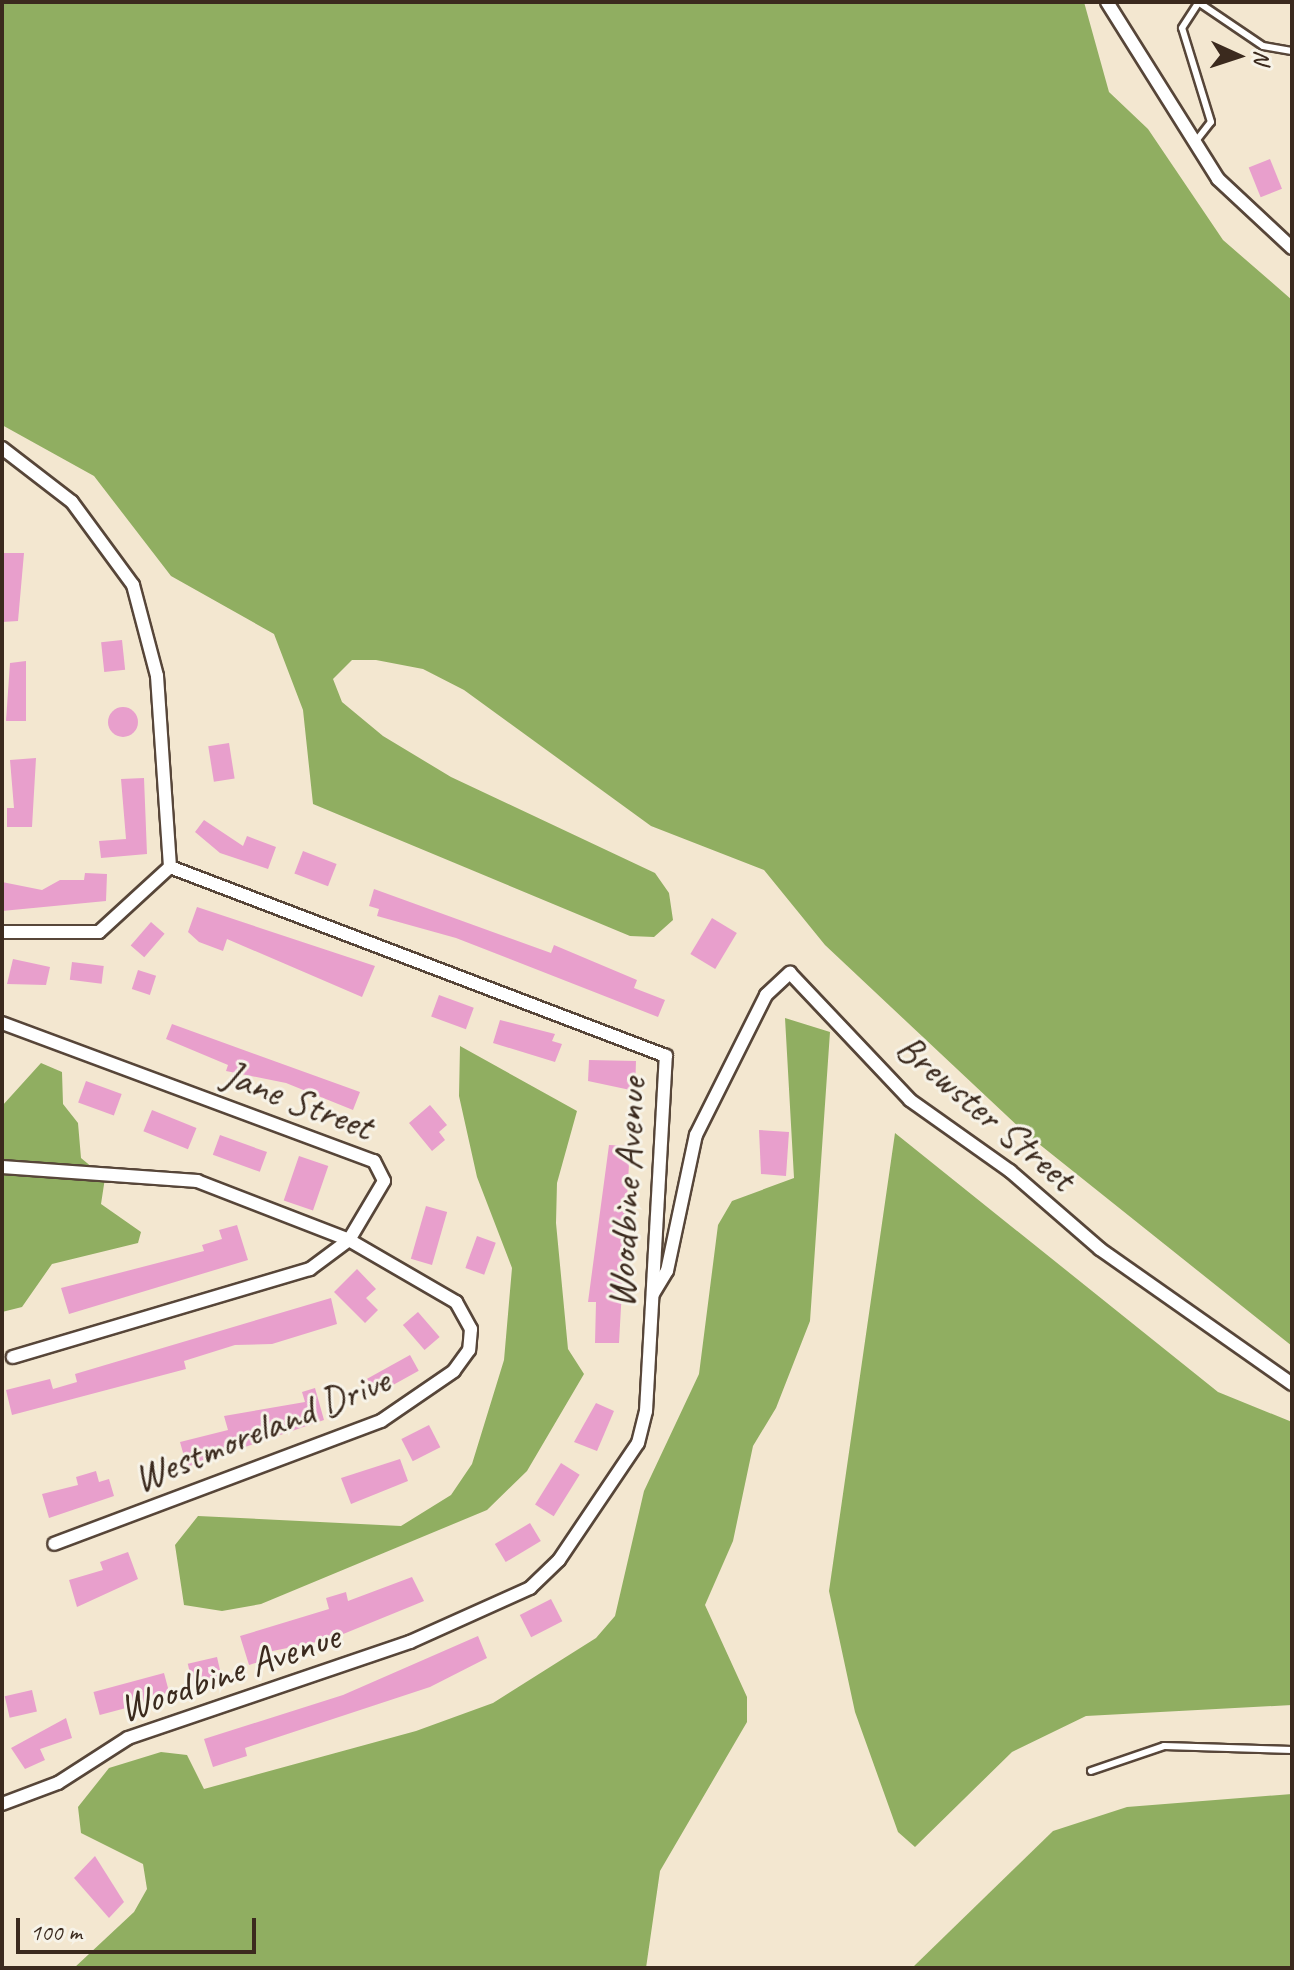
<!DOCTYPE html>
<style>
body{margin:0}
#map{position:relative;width:1294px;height:1970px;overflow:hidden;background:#f3e7d0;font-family:Caveat,sans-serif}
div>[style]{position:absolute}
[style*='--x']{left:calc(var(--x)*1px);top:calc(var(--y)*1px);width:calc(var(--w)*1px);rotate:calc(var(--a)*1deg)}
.forest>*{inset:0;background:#90ae61}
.building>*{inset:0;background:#e89fcc;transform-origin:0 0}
.round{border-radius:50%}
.roads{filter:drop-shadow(2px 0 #574639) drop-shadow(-2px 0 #574639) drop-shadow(0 2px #574639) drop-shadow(0 -2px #574639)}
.service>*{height:6px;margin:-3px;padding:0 3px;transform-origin:3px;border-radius:3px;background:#fff}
.minor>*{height:12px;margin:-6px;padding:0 6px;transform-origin:6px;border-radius:6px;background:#fff}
span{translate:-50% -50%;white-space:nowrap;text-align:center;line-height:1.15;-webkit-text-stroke:6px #f7f3e8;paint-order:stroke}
.street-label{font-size:40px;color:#3b2a1e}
.frame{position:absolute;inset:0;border:4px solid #3b2a1e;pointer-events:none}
.north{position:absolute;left:1198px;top:16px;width:80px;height:80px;-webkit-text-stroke:6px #f7f3e8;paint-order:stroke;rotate:93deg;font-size:22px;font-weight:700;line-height:32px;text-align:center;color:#3b2a1e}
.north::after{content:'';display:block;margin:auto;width:28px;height:36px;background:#3b2a1e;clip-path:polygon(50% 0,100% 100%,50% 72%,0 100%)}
.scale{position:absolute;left:16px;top:1918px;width:240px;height:36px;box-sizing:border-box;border:4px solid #3b2a1e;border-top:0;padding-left:10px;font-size:24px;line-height:28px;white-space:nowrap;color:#3b2a1e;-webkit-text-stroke:6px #f7f3e8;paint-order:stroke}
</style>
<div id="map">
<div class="forest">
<div style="clip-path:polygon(2px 2px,1084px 2px,1109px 92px,1148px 129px,1223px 240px,1292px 300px,1292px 1346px,1024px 1132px,825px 945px,764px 870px,651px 826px,464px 690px,423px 669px,376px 660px,352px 660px,333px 679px,342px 702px,383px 736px,451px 777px,655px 873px,669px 893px,673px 920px,654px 937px,630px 936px,313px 804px,303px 710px,274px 634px,171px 576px,94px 476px,2px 425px)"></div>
<div style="clip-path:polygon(785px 1018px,830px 1032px,810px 1321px,776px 1408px,753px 1446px,733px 1541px,705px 1605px,747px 1697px,747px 1722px,660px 1871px,646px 1968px,74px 1968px,134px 1912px,147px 1889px,143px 1864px,81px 1833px,78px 1807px,109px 1768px,161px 1752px,187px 1755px,204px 1789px,416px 1731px,493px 1703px,596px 1638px,615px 1616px,644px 1491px,699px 1374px,718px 1225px,732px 1201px,794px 1178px)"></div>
<div style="clip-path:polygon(460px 1046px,577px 1111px,557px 1183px,556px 1223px,568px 1349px,584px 1374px,527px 1471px,487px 1510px,261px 1604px,222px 1611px,184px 1605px,175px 1545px,198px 1516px,401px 1526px,451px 1495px,472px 1464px,504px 1360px,512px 1268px,477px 1177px,459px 1096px)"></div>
<div style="clip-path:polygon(41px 1063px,62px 1072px,63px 1104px,78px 1123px,81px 1158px,105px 1178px,101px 1204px,141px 1232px,138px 1243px,52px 1264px,22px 1307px,2px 1312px,2px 1106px)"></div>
<div style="clip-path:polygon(895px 1133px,1218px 1392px,1292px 1422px,1292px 1705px,1086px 1716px,1012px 1752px,915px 1847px,898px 1832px,855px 1712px,829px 1591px)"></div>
<div style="clip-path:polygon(1292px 1794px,1292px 1968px,912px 1968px,1053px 1831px,1127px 1807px)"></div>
</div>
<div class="building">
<div style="left:1270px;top:159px;width:32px;height:23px;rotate:68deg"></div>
<div style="clip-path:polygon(2px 553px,24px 553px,18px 621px,2px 622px)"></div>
<div style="left:122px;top:640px;width:30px;height:21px;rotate:84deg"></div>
<div style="clip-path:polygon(26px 661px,26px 721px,6px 721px,10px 663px)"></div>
<div class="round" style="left:108px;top:707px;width:30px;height:30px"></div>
<div style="left:229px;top:743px;width:36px;height:21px;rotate:81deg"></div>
<div style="clip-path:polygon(36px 758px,32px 827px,7px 827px,7px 808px,14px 808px,10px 760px)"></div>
<div style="clip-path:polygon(144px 778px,147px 854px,101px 858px,99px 841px,126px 839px,121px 779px)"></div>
<div style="clip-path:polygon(204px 820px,243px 846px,247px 836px,276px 847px,268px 869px,220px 853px,195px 832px)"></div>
<div style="left:303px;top:851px;width:36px;height:24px;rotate:21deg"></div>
<div style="clip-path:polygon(85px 873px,107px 874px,106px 901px,2px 911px,2px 882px,42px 890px,60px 880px,84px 880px)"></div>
<div style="clip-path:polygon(374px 889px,551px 953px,554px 945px,637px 980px,634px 988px,665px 1000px,658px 1017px,456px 938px,377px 916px,379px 909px,369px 906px)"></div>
<div style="clip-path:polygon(197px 907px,375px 966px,362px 997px,227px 939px,223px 951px,199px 942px,188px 932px)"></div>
<div style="left:712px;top:918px;width:29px;height:42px;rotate:31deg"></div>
<div style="left:151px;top:922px;width:18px;height:31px;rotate:41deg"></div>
<div style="clip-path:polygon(13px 959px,50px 967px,46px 985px,7px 984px)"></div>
<div style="left:72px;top:962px;width:32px;height:18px;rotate:7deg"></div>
<div style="left:138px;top:970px;width:19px;height:20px;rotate:18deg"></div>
<div style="left:439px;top:995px;width:37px;height:23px;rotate:20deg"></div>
<div style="clip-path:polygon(500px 1020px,555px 1034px,552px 1041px,562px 1044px,555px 1062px,493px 1043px)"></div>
<div style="clip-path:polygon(172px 1024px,360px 1092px,353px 1110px,286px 1083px,226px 1071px,228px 1065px,166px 1039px)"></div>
<div style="clip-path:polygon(589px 1060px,636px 1061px,635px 1091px,588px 1081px)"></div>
<div style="left:86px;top:1081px;width:38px;height:23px;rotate:20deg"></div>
<div style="clip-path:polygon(430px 1105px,447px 1125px,439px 1132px,445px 1140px,432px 1151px,409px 1123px)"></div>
<div style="left:152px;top:1110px;width:48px;height:23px;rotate:22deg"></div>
<div style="clip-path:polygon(759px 1130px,789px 1132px,786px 1176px,761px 1174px)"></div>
<div style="left:220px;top:1135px;width:50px;height:21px;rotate:20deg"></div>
<div style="clip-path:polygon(609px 1145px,630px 1146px,619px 1343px,595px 1343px,596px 1302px,588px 1302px)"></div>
<div style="left:299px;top:1156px;width:31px;height:47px;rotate:19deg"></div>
<div style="left:426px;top:1206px;width:22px;height:55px;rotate:16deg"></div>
<div style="clip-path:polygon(237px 1225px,248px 1260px,69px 1314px,61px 1288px,204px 1251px,202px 1245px,222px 1239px,219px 1230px)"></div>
<div style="left:477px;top:1236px;width:20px;height:34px;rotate:20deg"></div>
<div style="clip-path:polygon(357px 1269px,376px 1289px,366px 1298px,378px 1310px,365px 1323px,334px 1292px)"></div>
<div style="clip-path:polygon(331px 1298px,337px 1324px,272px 1344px,235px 1345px,184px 1361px,186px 1369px,12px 1415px,6px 1390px,50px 1379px,53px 1389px,77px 1382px,75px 1374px)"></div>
<div style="left:418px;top:1312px;width:33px;height:20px;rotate:49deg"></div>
<div style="left:410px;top:1355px;width:18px;height:49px;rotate:61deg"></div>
<div style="clip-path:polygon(315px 1388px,324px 1420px,187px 1467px,180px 1442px,228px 1430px,224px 1416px,305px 1402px,302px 1392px)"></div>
<div style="clip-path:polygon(596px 1403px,614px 1411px,597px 1451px,574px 1442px)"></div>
<div style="left:429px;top:1425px;width:25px;height:31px;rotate:63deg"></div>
<div style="clip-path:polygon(400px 1459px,408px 1481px,351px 1504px,341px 1478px)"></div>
<div style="left:561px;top:1463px;width:22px;height:49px;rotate:32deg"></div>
<div style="clip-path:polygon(96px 1471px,99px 1482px,109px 1479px,114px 1496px,49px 1518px,42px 1494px,78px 1485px,76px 1477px)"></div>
<div style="left:530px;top:1523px;width:21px;height:41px;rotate:59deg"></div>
<div style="clip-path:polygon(128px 1552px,138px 1579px,77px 1607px,69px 1580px,103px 1570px,100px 1562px)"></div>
<div style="clip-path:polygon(412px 1577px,424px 1601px,331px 1639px,263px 1653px,265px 1660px,249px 1665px,240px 1636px,329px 1609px,326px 1598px,346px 1592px,348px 1601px)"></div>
<div style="left:551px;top:1599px;width:25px;height:35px;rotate:63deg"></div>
<div style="clip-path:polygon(478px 1636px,487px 1658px,430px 1687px,245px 1748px,247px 1756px,213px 1767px,204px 1739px,343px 1695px)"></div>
<div style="left:217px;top:1657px;width:22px;height:30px;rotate:77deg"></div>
<div style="left:164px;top:1673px;width:24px;height:73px;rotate:75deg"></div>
<div style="left:32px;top:1690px;width:22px;height:28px;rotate:77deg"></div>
<div style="clip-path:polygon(66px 1718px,72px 1738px,40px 1749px,45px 1760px,25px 1769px,11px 1748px)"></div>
<div style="clip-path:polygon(95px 1856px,124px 1902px,109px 1918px,74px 1878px)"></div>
</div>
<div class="roads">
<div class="service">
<div style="--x:1198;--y:2;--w:78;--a:34.1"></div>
<div style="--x:1263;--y:46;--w:29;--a:10"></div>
<div style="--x:1196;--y:141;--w:24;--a:-52"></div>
<div style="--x:1211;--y:122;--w:98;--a:-107.1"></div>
<div style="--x:1182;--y:28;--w:31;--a:-57"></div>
<div style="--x:1091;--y:1771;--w:77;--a:-18.9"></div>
<div style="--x:1164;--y:1746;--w:128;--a:1.8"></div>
</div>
<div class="minor">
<div style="--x:1107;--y:2;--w:209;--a:57.9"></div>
<div style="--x:1218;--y:179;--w:101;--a:43"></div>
<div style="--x:2;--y:448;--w:88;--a:37.6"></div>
<div style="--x:72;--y:502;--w:103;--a:53.7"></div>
<div style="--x:133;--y:585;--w:94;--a:75.2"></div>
<div style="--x:157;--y:676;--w:191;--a:86.1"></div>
<div style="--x:2;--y:932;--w:97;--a:0"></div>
<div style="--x:99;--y:932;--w:96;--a:-42.5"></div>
<div style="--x:2;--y:1023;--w:397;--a:20.4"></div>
<div style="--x:374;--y:1161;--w:22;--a:63"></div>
<div style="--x:384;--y:1181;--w:69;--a:120.7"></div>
<div style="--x:349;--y:1240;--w:49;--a:143.4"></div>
<div style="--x:310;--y:1269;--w:310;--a:163.5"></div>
<div style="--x:2;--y:1167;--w:196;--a:4.1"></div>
<div style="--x:197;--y:1181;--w:163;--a:21.2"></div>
<div style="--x:349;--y:1240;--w:124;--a:30.1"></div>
<div style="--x:456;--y:1302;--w:31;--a:61"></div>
<div style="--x:471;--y:1329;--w:21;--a:95"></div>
<div style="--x:469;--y:1350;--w:26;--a:126"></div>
<div style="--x:454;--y:1371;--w:88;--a:145.6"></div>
<div style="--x:381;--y:1421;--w:349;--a:159.4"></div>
<div style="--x:653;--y:1294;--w:27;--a:-59"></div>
<div style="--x:667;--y:1271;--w:139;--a:-78"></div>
<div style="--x:696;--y:1135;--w:157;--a:-63.4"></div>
<div style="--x:766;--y:995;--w:33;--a:-43"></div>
<div style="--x:790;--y:973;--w:175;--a:46.6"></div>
<div style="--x:910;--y:1100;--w:123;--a:35.4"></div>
<div style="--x:1010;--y:1171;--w:119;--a:40.9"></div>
<div style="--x:1100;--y:1249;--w:235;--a:35.1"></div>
<div style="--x:2;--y:1804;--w:60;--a:-20.6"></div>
<div style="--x:58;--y:1783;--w:83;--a:-32.7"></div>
<div style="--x:128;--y:1738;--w:298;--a:-18.8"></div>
<div style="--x:410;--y:1642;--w:132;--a:-24.2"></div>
<div style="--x:530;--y:1588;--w:40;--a:-44"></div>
<div style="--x:559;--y:1560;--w:141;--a:-56"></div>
<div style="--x:638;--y:1443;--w:33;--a:-76"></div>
<div style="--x:646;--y:1411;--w:356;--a:-86.8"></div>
<div style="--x:666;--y:1056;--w:531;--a:-159.14"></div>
</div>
</div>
<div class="street-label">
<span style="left:298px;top:1100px;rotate:21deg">Jane Street</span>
<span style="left:986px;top:1112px;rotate:40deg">Brewster Street</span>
<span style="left:626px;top:1193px;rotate:-87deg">Woodbine Avenue</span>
<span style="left:261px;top:1429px;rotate:-22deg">Westmoreland Drive</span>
<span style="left:229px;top:1672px;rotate:-19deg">Woodbine Avenue</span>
</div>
<div class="frame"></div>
<div class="north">N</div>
<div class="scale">100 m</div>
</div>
